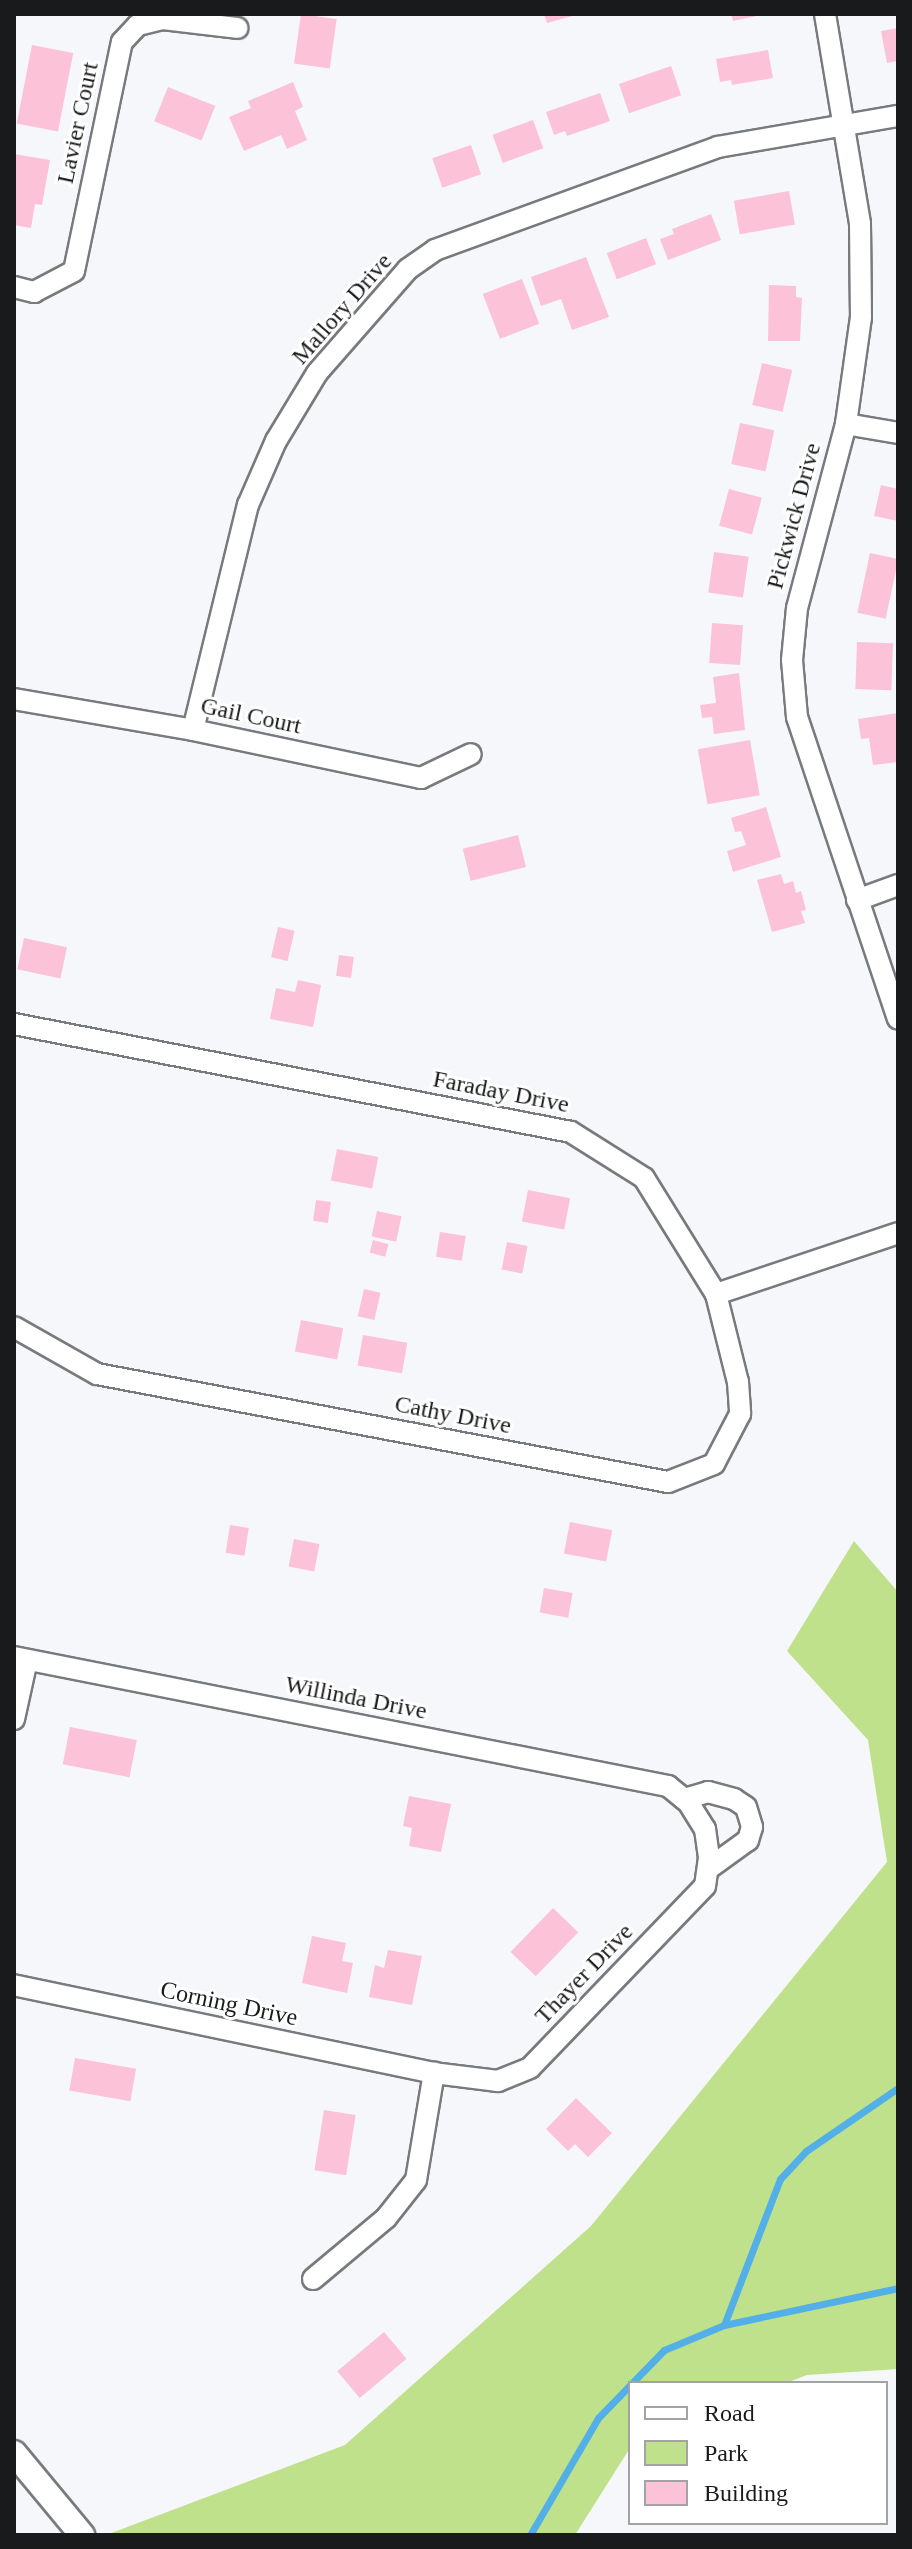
<!DOCTYPE html>
<style>
body{margin:0}
#map{position:relative;width:912px;height:2549px;overflow:hidden;background:#f5f7fb;font-family:Georgia,serif}
div>[style]{position:absolute}
[style*='--x']{left:calc(var(--x)*1px);top:calc(var(--y)*1px);width:calc(var(--w)*1px);rotate:calc(var(--a)*1deg)}
.green>*{inset:0;background:#bfe18b}
.stream>*{height:7px;margin:-3.5px;padding:0 3.5px;transform-origin:3.5px;border-radius:3.5px;background:#53afe7}
.building>*{inset:0;background:#fcc2d8;transform-origin:0 0}
.roads{filter:drop-shadow(2px 0 #787a7d) drop-shadow(-2px 0 #787a7d) drop-shadow(0 2px #787a7d) drop-shadow(0 -2px #787a7d)}
.minor>*{height:20px;margin:-10px;padding:0 10px;transform-origin:10px;border-radius:10px;background:#fff}
.tertiary>*{height:24px;margin:-12px;padding:0 12px;transform-origin:12px;border-radius:12px;background:#fff}
span{translate:-50% -50%;white-space:nowrap;text-align:center;line-height:1.15;-webkit-text-stroke:6px #fff;paint-order:stroke}
.street-label{font-size:24px;color:#191a1b}
.frame{position:absolute;inset:0;border:16px solid #191a1b;pointer-events:none}
.legend{position:absolute;left:628px;top:2381px;width:260px;height:144px;box-sizing:border-box;background:#fff;border:2px solid #a3a3a4;margin:0;padding:10px 14px;list-style:none;font-size:24px;color:#191a1b}
.legend li{display:flex;align-items:center;gap:16px;height:40px}
.legend b{width:40px;border:2px solid #a3a3a4}
</style>
<div id="map">
<div class="green">
<div style="clip-path:polygon(854px 1541px,898px 1592px,898px 2369px,807px 2375px,786px 2383px,630px 2383px,630px 2448px,575px 2535px,106px 2535px,345px 2445px,591px 2226px,887px 1862px,868px 1740px,787px 1651px)"></div>
</div>
<div class="stream">
<div style="--x:724;--y:2325;--w:156;--a:-69"></div>
<div style="--x:780;--y:2179;--w:38;--a:-47"></div>
<div style="--x:806;--y:2151;--w:112;--a:-34.4"></div>
<div style="--x:632;--y:2383;--w:46;--a:-45.9"></div>
<div style="--x:664;--y:2350;--w:65;--a:-22.6"></div>
<div style="--x:724;--y:2325;--w:178;--a:-12"></div>
<div style="--x:530;--y:2535;--w:135;--a:-59.8"></div>
<div style="--x:598;--y:2418;--w:46;--a:-45.9"></div>
</div>
<div class="building">
<div style="left:301px;top:14px;width:36px;height:50px;rotate:8deg"></div>
<div style="clip-path:polygon(544px 14px,576px 14px,576px 15px,547px 23px)"></div>
<div style="clip-path:polygon(731px 14px,761px 14px,761px 15px,733px 21px)"></div>
<div style="clip-path:polygon(898px 28px,898px 61px,887px 63px,881px 31px)"></div>
<div style="left:32px;top:45px;width:42px;height:80px;rotate:11deg"></div>
<div style="clip-path:polygon(768px 50px,773px 78px,732px 85px,731px 80px,720px 82px,716px 59px)"></div>
<div style="left:671px;top:66px;width:31px;height:55px;rotate:71deg"></div>
<div style="clip-path:polygon(293px 82px,303px 107px,295px 111px,307px 140px,287px 149px,281px 135px,244px 151px,229px 117px,251px 108px,248px 101px)"></div>
<div style="left:168px;top:87px;width:51px;height:37px;rotate:22deg"></div>
<div style="clip-path:polygon(600px 93px,610px 121px,567px 136px,565px 131px,554px 135px,546px 112px)"></div>
<div style="left:533px;top:120px;width:30px;height:43px;rotate:70deg"></div>
<div style="left:471px;top:145px;width:31px;height:41px;rotate:71deg"></div>
<div style="clip-path:polygon(14px 154px,50px 160px,42px 205px,35px 204px,31px 228px,14px 225px)"></div>
<div style="left:789px;top:191px;width:34px;height:56px;rotate:80deg"></div>
<div style="clip-path:polygon(711px 214px,721px 240px,668px 260px,660px 239px,674px 234px,672px 229px)"></div>
<div style="left:646px;top:238px;width:28px;height:42px;rotate:69deg"></div>
<div style="clip-path:polygon(586px 257px,609px 317px,572px 330px,561px 299px,541px 306px,531px 277px)"></div>
<div style="left:522px;top:279px;width:48px;height:42px;rotate:69deg"></div>
<div style="clip-path:polygon(769px 285px,796px 286px,796px 297px,802px 298px,800px 341px,768px 341px)"></div>
<div style="left:762px;top:363px;width:31px;height:43px;rotate:13deg"></div>
<div style="left:740px;top:423px;width:35px;height:42px;rotate:12deg"></div>
<div style="clip-path:polygon(881px 485px,898px 489px,898px 521px,874px 516px)"></div>
<div style="left:729px;top:489px;width:34px;height:38px;rotate:15deg"></div>
<div style="left:714px;top:552px;width:35px;height:41px;rotate:8deg"></div>
<div style="left:870px;top:553px;width:29px;height:61px;rotate:12deg"></div>
<div style="left:712px;top:623px;width:31px;height:40px;rotate:4deg"></div>
<div style="left:857px;top:642px;width:36px;height:47px;rotate:2deg"></div>
<div style="clip-path:polygon(739px 673px,745px 730px,714px 734px,712px 717px,702px 718px,700px 705px,716px 703px,713px 677px)"></div>
<div style="clip-path:polygon(898px 713px,898px 762px,873px 765px,869px 738px,861px 739px,858px 719px)"></div>
<div style="left:750px;top:740px;width:56px;height:53px;rotate:80deg"></div>
<div style="clip-path:polygon(766px 807px,781px 857px,733px 872px,727px 851px,746px 845px,741px 831px,735px 832px,731px 818px)"></div>
<div style="left:518px;top:835px;width:33px;height:57px;rotate:76deg"></div>
<div style="clip-path:polygon(781px 874px,784px 884px,793px 881px,796px 893px,801px 891px,806px 910px,801px 911px,805px 923px,772px 932px,757px 880px)"></div>
<div style="left:278px;top:927px;width:17px;height:31px;rotate:13deg"></div>
<div style="left:24px;top:938px;width:44px;height:32px;rotate:12deg"></div>
<div style="left:339px;top:955px;width:15px;height:21px;rotate:8deg"></div>
<div style="clip-path:polygon(298px 980px,321px 985px,313px 1027px,270px 1019px,276px 988px,295px 992px)"></div>
<div style="left:337px;top:1149px;width:42px;height:32px;rotate:11deg"></div>
<div style="left:528px;top:1190px;width:43px;height:32px;rotate:11deg"></div>
<div style="left:316px;top:1200px;width:15px;height:21px;rotate:8deg"></div>
<div style="left:377px;top:1211px;width:25px;height:26px;rotate:12deg"></div>
<div style="left:440px;top:1232px;width:26px;height:25px;rotate:9deg"></div>
<div style="left:373px;top:1240px;width:16px;height:13px;rotate:15deg"></div>
<div style="left:507px;top:1242px;width:21px;height:28px;rotate:11deg"></div>
<div style="left:364px;top:1289px;width:17px;height:28px;rotate:13deg"></div>
<div style="left:301px;top:1320px;width:43px;height:32px;rotate:11deg"></div>
<div style="left:363px;top:1335px;width:45px;height:31px;rotate:10deg"></div>
<div style="left:570px;top:1522px;width:43px;height:32px;rotate:11deg"></div>
<div style="left:230px;top:1525px;width:19px;height:28px;rotate:9deg"></div>
<div style="left:294px;top:1539px;width:26px;height:28px;rotate:11deg"></div>
<div style="left:544px;top:1588px;width:29px;height:25px;rotate:10deg"></div>
<div style="left:70px;top:1727px;width:68px;height:38px;rotate:11deg"></div>
<div style="clip-path:polygon(409px 1796px,451px 1804px,441px 1852px,409px 1846px,412px 1828px,403px 1826px)"></div>
<div style="left:553px;top:1908px;width:35px;height:61px;rotate:44deg"></div>
<div style="clip-path:polygon(312px 1936px,346px 1943px,342px 1961px,353px 1963px,347px 1993px,302px 1983px)"></div>
<div style="clip-path:polygon(388px 1950px,422px 1956px,412px 2005px,369px 1997px,375px 1965px,384px 1968px)"></div>
<div style="left:75px;top:2058px;width:62px;height:33px;rotate:10deg"></div>
<div style="clip-path:polygon(576px 2098px,612px 2133px,588px 2157px,575px 2144px,568px 2151px,546px 2129px)"></div>
<div style="left:324px;top:2110px;width:32px;height:61px;rotate:9deg"></div>
<div style="left:384px;top:2332px;width:35px;height:61px;rotate:50deg"></div>
</div>
<div class="roads">
<div class="minor">
<div style="--x:825;--y:14;--w:213;--a:80.5"></div>
<div style="--x:860;--y:224;--w:93;--a:89.4"></div>
<div style="--x:861;--y:317;--w:108;--a:98"></div>
<div style="--x:846;--y:424;--w:190;--a:104.9"></div>
<div style="--x:797;--y:608;--w:52;--a:95.5"></div>
<div style="--x:792;--y:660;--w:57;--a:85"></div>
<div style="--x:797;--y:717;--w:318;--a:71.5"></div>
<div style="--x:14;--y:287;--w:21;--a:14"></div>
<div style="--x:34;--y:292;--w:45;--a:-27.7"></div>
<div style="--x:74;--y:271;--w:234;--a:-78.2"></div>
<div style="--x:122;--y:42;--w:23;--a:-47"></div>
<div style="--x:138;--y:25;--w:25;--a:-14"></div>
<div style="--x:162;--y:19;--w:76;--a:6.8"></div>
<div style="--x:846;--y:424;--w:53;--a:9.8"></div>
<div style="--x:14;--y:699;--w:182;--a:9.8"></div>
<div style="--x:193;--y:730;--w:233;--a:11.9"></div>
<div style="--x:421;--y:778;--w:55;--a:-25.6"></div>
<div style="--x:193;--y:730;--w:232;--a:-76.3"></div>
<div style="--x:248;--y:505;--w:70;--a:-66.4"></div>
<div style="--x:276;--y:441;--w:79;--a:-58.9"></div>
<div style="--x:317;--y:373;--w:138;--a:-48.8"></div>
<div style="--x:408;--y:269;--w:33;--a:-35"></div>
<div style="--x:435;--y:250;--w:301;--a:-20"></div>
<div style="--x:718;--y:147;--w:183;--a:-9.8"></div>
<div style="--x:857;--y:900;--w:44;--a:-20.1"></div>
<div style="--x:14;--y:1024;--w:567;--a:10.97"></div>
<div style="--x:571;--y:1132;--w:86;--a:32.2"></div>
<div style="--x:644;--y:1178;--w:137;--a:58.2"></div>
<div style="--x:716;--y:1294;--w:91;--a:76"></div>
<div style="--x:738;--y:1382;--w:32;--a:86"></div>
<div style="--x:740;--y:1414;--w:56;--a:117.5"></div>
<div style="--x:714;--y:1464;--w:49;--a:158.6"></div>
<div style="--x:668;--y:1482;--w:581;--a:-169.29"></div>
<div style="--x:97;--y:1374;--w:95;--a:-150.5"></div>
<div style="--x:716;--y:1294;--w:192;--a:-18.5"></div>
<div style="--x:14;--y:1657;--w:667;--a:11.16"></div>
<div style="--x:668;--y:1786;--w:26;--a:39"></div>
<div style="--x:688;--y:1802;--w:32;--a:58"></div>
<div style="--x:705;--y:1829;--w:29;--a:82"></div>
<div style="--x:709;--y:1858;--w:28;--a:98"></div>
<div style="--x:705;--y:1886;--w:252;--a:133.9"></div>
<div style="--x:530;--y:2068;--w:35;--a:158"></div>
<div style="--x:498;--y:2081;--w:64;--a:-172.9"></div>
<div style="--x:434;--y:2073;--w:429;--a:-168.2"></div>
<div style="--x:14;--y:1719;--w:60;--a:-77.6"></div>
<div style="--x:684;--y:1799;--w:25;--a:-16"></div>
<div style="--x:708;--y:1792;--w:27;--a:15"></div>
<div style="--x:734;--y:1799;--w:14;--a:34"></div>
<div style="--x:746;--y:1807;--w:21;--a:73"></div>
<div style="--x:752;--y:1827;--w:14;--a:107"></div>
<div style="--x:748;--y:1840;--w:49;--a:144.1"></div>
<div style="--x:313;--y:2279;--w:95;--a:-39.9"></div>
<div style="--x:386;--y:2218;--w:48;--a:-51.7"></div>
<div style="--x:416;--y:2180;--w:109;--a:-80.5"></div>
</div>
<div class="tertiary">
<div style="--x:14;--y:2453;--w:107;--a:50.3"></div>
</div>
</div>
<div class="street-label">
<span style="left:78px;top:123px;rotate:-78deg">Lavier Court</span>
<span style="left:342px;top:309px;rotate:-49deg">Mallory Drive</span>
<span style="left:794px;top:516px;rotate:-75deg">Pickwick Drive</span>
<span style="left:251px;top:716px;rotate:12deg">Gail Court</span>
<span style="left:501px;top:1092px;rotate:11deg">Faraday Drive</span>
<span style="left:453px;top:1415px;rotate:11deg">Cathy Drive</span>
<span style="left:356px;top:1698px;rotate:11deg">Willinda Drive</span>
<span style="left:584px;top:1974px;rotate:-46deg">Thayer Drive</span>
<span style="left:229px;top:2004px;rotate:12deg">Corning Drive</span>
</div>
<div class="frame"></div>
<ul class="legend">
<li><b style="height:10px;background:#fff"></b>Road</li>
<li><b style="height:22px;background:#bfe18b"></b>Park</li>
<li><b style="height:22px;background:#fcc2d8"></b>Building</li>
</ul>
</div>
